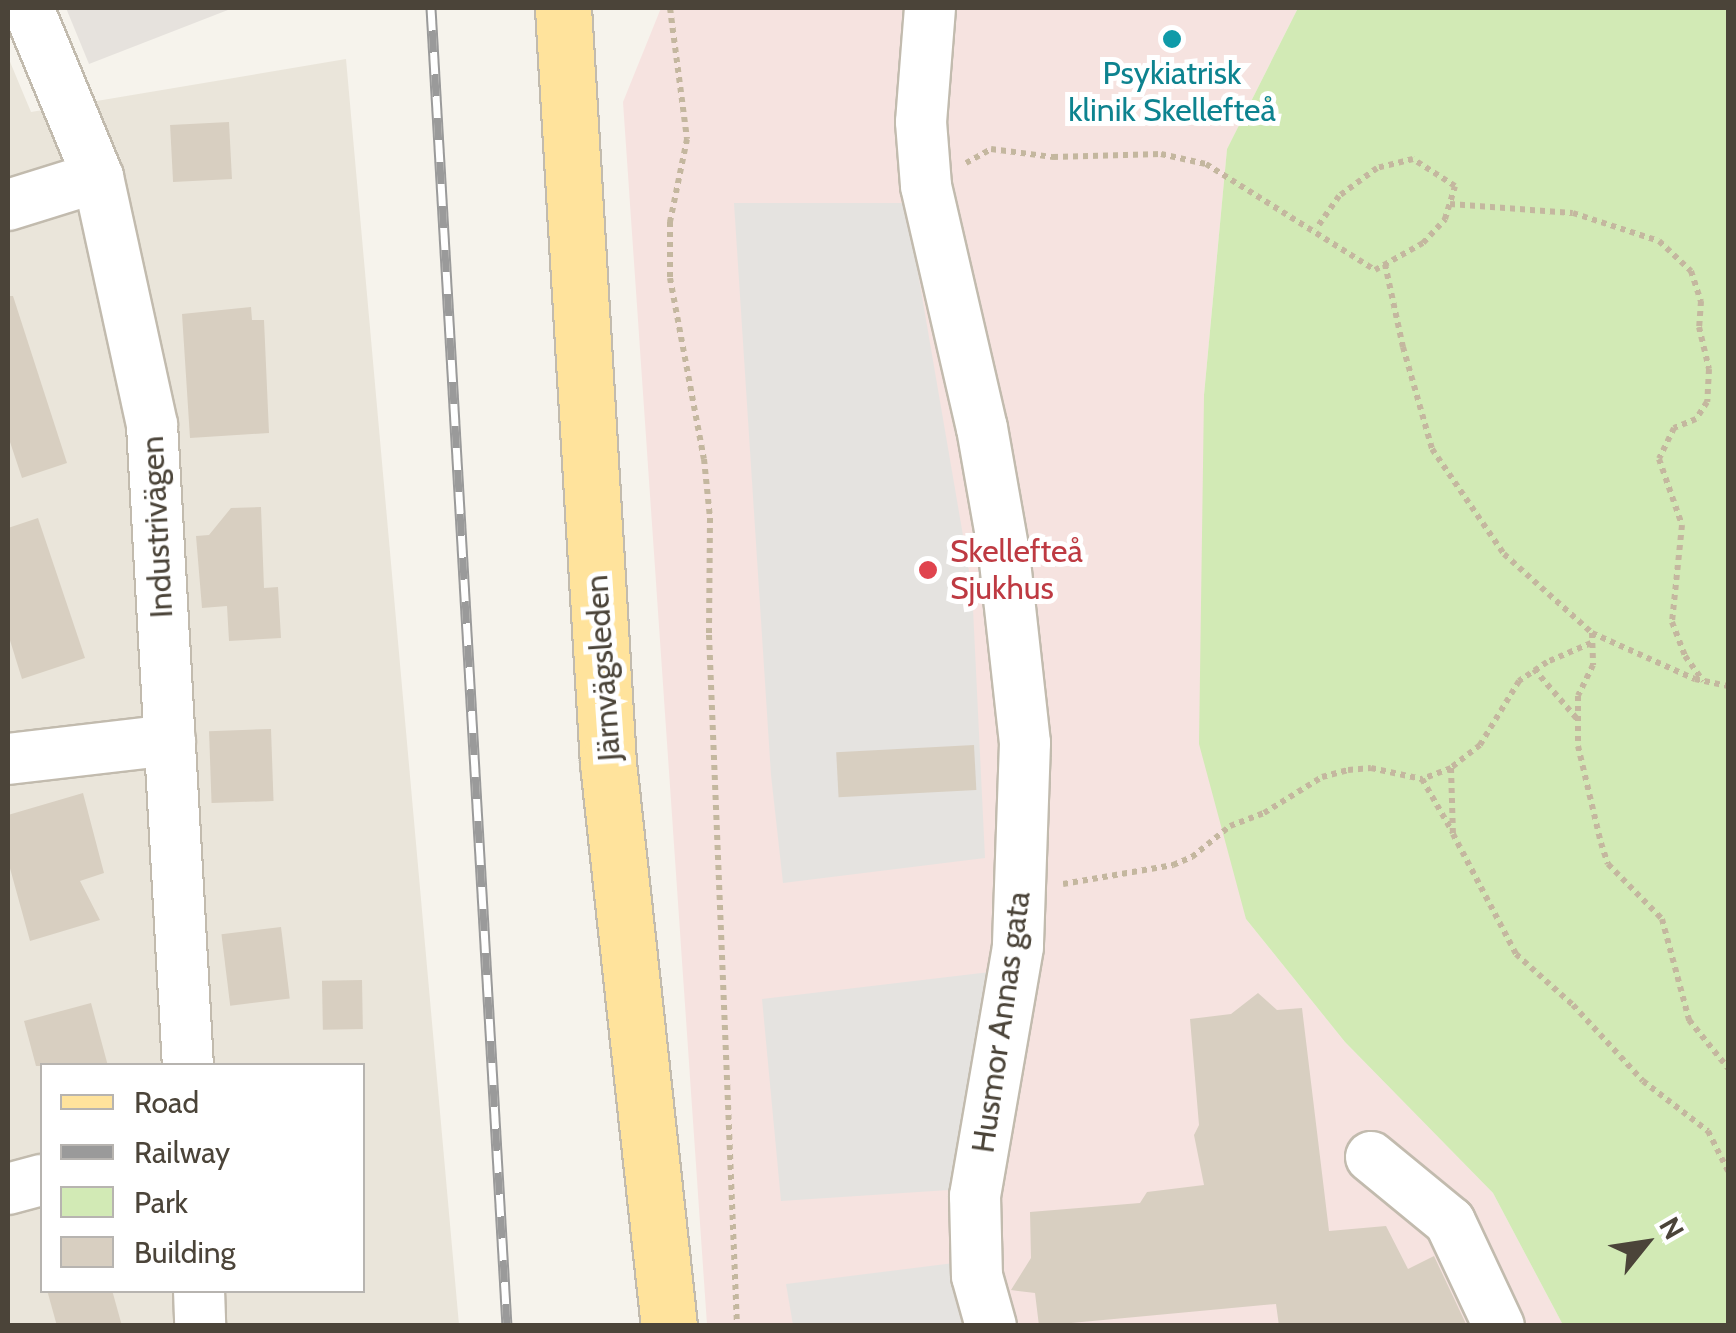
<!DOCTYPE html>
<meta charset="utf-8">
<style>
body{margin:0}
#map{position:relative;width:1736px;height:1333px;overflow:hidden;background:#f6f3ec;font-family:Cabin,sans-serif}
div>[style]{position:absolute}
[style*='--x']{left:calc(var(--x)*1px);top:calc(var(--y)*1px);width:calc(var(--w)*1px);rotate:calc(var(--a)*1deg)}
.residential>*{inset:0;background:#eae5da}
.industrial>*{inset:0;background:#e6e2dd}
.medical>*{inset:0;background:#f6e3e0}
.green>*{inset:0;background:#d2eab5}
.parking>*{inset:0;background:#e5e3e0}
.building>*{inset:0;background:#d8cfc1;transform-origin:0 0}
.path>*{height:6px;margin-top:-3px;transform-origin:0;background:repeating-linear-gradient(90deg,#c4b79f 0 5px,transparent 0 10px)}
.roads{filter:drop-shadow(2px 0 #c2bbae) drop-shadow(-2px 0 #c2bbae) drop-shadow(0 2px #c2bbae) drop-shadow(0 -2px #c2bbae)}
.minor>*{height:50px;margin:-25px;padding:0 25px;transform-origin:25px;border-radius:25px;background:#fff}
.major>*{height:55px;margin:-27.5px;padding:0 27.5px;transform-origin:27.5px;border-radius:27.5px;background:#ffe39c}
.rail>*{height:11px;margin-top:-5.5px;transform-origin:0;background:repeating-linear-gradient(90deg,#fff 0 22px,#9a9a9a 0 44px);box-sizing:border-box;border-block:2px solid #9a9a9a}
.dots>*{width:28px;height:28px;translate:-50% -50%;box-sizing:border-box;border:5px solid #fff;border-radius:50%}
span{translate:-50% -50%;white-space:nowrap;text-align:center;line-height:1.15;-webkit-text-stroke:10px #fff;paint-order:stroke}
.culture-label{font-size:32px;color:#0d838f}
.street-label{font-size:32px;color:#4b4439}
.health-label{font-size:32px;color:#be3a42}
.left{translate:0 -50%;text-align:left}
.frame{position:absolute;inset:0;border:10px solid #4b4439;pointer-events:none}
.legend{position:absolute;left:40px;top:1063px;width:325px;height:230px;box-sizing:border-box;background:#fff;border:2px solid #b7b4b0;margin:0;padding:12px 18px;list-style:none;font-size:30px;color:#4b4439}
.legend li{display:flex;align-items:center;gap:20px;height:50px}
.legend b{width:50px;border:2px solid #b7b4b0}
.north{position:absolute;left:1596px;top:1193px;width:100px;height:100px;-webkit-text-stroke:8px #fff;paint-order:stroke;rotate:60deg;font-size:28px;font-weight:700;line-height:40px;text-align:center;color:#4b4439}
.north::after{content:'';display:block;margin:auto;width:35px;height:45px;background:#4b4439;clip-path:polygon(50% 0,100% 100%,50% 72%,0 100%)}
</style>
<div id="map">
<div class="residential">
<div style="clip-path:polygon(evenodd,8px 57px,31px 112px,346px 59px,459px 1325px,8px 1325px,8px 57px,42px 1066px,362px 1066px,362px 1290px,42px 1290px,42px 1066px)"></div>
</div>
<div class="industrial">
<div style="clip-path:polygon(66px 8px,233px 8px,89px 64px)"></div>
</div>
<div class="medical">
<div style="clip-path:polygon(661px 8px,1298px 8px,1227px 149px,1204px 395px,1246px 919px,1345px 1042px,1493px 1193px,1563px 1325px,707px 1325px,623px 102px)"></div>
</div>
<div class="green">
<div style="clip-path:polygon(1298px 8px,1728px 8px,1728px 1325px,1563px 1325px,1493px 1193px,1345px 1042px,1246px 919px,1199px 744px,1204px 395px,1227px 149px)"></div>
</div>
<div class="parking">
<div style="clip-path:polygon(734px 203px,906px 203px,972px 588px,985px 858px,783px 883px,771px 775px)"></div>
<div style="clip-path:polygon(990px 972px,949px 1190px,781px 1201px,762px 999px)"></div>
<div style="clip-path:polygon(954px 1263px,968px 1325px,793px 1325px,786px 1284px)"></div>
</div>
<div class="building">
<div style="left:229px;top:122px;width:57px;height:59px;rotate:87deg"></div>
<div style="clip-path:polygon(8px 296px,13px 296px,67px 463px,22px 478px,8px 436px)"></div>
<div style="clip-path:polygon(251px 307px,252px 320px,264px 320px,269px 433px,190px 438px,182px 314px)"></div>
<div style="clip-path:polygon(261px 507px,264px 588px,278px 587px,281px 638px,229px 641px,227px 606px,202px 608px,196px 536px,209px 535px,231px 508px)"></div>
<div style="clip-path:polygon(38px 518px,85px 658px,22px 679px,8px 634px,8px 528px)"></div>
<div style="left:271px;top:729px;width:72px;height:62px;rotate:88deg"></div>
<div style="left:974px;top:745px;width:45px;height:138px;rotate:87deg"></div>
<div style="clip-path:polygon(83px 793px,104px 873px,80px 881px,100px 920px,30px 941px,8px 861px,8px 815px)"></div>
<div style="left:281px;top:927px;width:72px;height:60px;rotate:83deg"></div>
<div style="left:362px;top:980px;width:49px;height:40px;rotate:89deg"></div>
<div style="clip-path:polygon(1258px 993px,1277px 1010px,1302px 1008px,1329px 1231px,1386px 1226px,1408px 1269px,1434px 1256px,1467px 1326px,1279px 1326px,1276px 1304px,1039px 1326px,1035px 1293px,1011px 1290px,1031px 1258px,1030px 1212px,1140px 1203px,1147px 1192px,1204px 1185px,1194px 1135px,1199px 1125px,1190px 1019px,1231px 1014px)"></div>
<div style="clip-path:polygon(91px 1003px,108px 1066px,36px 1066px,24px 1021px)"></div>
<div style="clip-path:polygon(47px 1290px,112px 1290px,122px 1326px,57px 1326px)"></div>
</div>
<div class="path">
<div style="--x:670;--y:8;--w:132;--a:82.6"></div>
<div style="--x:687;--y:139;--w:85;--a:101.6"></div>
<div style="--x:670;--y:222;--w:56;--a:90"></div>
<div style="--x:670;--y:278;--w:184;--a:79.4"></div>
<div style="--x:704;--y:459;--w:59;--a:84.2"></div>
<div style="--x:710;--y:518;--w:117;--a:90.5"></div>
<div style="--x:709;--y:635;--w:692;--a:87.68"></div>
<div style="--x:966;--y:163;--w:29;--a:-29"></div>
<div style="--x:991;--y:149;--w:63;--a:7.4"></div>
<div style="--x:1053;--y:157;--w:108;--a:-1.6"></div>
<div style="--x:1161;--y:154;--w:46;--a:12.5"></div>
<div style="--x:1206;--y:164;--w:199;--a:32.1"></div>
<div style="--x:1375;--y:270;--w:55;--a:-29.4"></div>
<div style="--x:1423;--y:243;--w:33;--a:-47"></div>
<div style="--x:1445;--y:219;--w:34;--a:-73"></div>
<div style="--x:1455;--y:186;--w:50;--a:-147.3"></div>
<div style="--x:1413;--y:159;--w:37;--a:166"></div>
<div style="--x:1377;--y:168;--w:47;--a:143.6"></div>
<div style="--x:1339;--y:196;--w:40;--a:124.9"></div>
<div style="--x:1450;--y:204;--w:123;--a:4.2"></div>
<div style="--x:1573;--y:213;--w:90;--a:18"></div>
<div style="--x:1659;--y:241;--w:44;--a:43.2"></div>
<div style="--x:1691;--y:271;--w:32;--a:72"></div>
<div style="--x:1701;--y:301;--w:26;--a:94"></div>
<div style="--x:1699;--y:327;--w:43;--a:76.6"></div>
<div style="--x:1709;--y:369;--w:33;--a:93"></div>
<div style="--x:1707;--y:402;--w:20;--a:123"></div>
<div style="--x:1696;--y:419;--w:24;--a:158"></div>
<div style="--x:1674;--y:428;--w:34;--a:116"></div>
<div style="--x:1659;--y:459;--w:70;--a:70.8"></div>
<div style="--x:1682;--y:525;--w:98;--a:95.9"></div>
<div style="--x:1672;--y:622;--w:36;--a:69"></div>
<div style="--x:1685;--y:656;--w:31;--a:54"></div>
<div style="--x:1385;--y:264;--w:85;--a:77.8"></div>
<div style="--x:1403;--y:347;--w:106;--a:74.1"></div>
<div style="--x:1432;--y:449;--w:127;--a:55.6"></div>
<div style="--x:1504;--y:554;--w:118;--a:41.9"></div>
<div style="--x:1592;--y:633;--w:32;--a:88"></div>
<div style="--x:1593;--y:665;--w:34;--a:116"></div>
<div style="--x:1578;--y:696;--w:50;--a:90"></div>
<div style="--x:1578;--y:746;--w:100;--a:76.7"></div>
<div style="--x:1601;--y:843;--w:22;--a:72"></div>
<div style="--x:1608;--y:864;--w:77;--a:45.5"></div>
<div style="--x:1662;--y:919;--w:105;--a:75"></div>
<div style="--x:1689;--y:1020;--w:62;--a:50.9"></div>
<div style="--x:1592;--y:633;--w:113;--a:24.1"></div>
<div style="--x:1695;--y:679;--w:34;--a:12"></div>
<div style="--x:1591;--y:643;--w:48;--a:156.6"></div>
<div style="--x:1547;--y:662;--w:34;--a:146"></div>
<div style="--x:1519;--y:681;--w:75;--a:121.4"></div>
<div style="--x:1480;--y:745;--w:37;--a:142"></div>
<div style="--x:1451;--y:768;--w:66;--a:88.3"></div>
<div style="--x:1453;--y:834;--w:136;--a:62.3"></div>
<div style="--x:1516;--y:954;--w:76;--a:41.8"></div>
<div style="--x:1573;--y:1005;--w:103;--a:47.4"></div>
<div style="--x:1643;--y:1081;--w:82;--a:37.6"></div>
<div style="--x:1708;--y:1131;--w:45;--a:63.4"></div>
<div style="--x:1534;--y:669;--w:67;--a:49.2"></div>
<div style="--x:1451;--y:768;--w:31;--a:159"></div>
<div style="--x:1422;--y:779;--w:62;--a:60.1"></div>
<div style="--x:1063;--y:884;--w:112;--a:-9.8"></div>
<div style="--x:1173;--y:865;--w:21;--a:-23"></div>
<div style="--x:1192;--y:857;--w:49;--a:-39.2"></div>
<div style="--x:1230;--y:826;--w:36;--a:-21"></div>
<div style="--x:1264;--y:813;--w:68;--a:-31.8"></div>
<div style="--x:1322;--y:777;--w:27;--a:-15"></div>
<div style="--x:1348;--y:770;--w:23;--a:-5"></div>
<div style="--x:1371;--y:768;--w:52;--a:12.2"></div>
</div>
<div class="roads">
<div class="minor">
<div style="--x:28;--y:8;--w:183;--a:67.5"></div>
<div style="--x:98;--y:177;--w:254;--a:77.7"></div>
<div style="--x:152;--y:425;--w:642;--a:86.79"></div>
<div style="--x:930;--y:8;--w:114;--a:94.5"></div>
<div style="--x:921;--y:122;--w:64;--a:85.5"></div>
<div style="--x:926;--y:186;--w:248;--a:77"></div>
<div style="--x:982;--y:428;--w:127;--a:80"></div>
<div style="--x:1004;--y:553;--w:191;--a:83.7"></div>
<div style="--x:1025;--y:743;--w:204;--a:92"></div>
<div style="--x:1018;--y:947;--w:253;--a:99.8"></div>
<div style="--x:975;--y:1196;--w:80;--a:88.6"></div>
<div style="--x:977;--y:1276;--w:52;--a:74.4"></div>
<div style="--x:8;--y:205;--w:94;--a:-17.3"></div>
<div style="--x:8;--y:759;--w:163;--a:-6.7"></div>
<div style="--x:1371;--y:1157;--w:102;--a:39.4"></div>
<div style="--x:1450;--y:1222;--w:115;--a:64.8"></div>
<div style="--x:8;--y:1189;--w:35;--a:-15"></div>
<div style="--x:199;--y:1290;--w:36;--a:88"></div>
</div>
<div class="major">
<div style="--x:563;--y:8;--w:756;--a:86.59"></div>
<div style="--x:608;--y:763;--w:566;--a:83.82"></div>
</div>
</div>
<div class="rail">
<div style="--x:431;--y:8;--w:1320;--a:86.7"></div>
</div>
<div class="dots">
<div style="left:1172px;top:39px;background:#0f9aa8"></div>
<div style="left:928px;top:570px;background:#e0444e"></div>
</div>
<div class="culture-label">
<span style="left:1172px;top:92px">Psykiatrisk<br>klinik Skellefteå</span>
</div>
<div class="street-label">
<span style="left:157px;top:527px;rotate:-93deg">Industrivägen</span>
<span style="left:603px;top:668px;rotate:-94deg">Järnvägsleden</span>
<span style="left:1001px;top:1022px;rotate:-82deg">Husmor Annas gata</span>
</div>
<div class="health-label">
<span class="left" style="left:950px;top:570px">Skellefteå<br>Sjukhus</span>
</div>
<div class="frame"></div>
<ul class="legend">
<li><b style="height:12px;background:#ffe39c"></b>Road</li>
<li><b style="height:12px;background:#9a9a9a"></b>Railway</li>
<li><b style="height:28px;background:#d2eab5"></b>Park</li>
<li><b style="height:28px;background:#d8cfc1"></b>Building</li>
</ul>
<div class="north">N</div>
</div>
